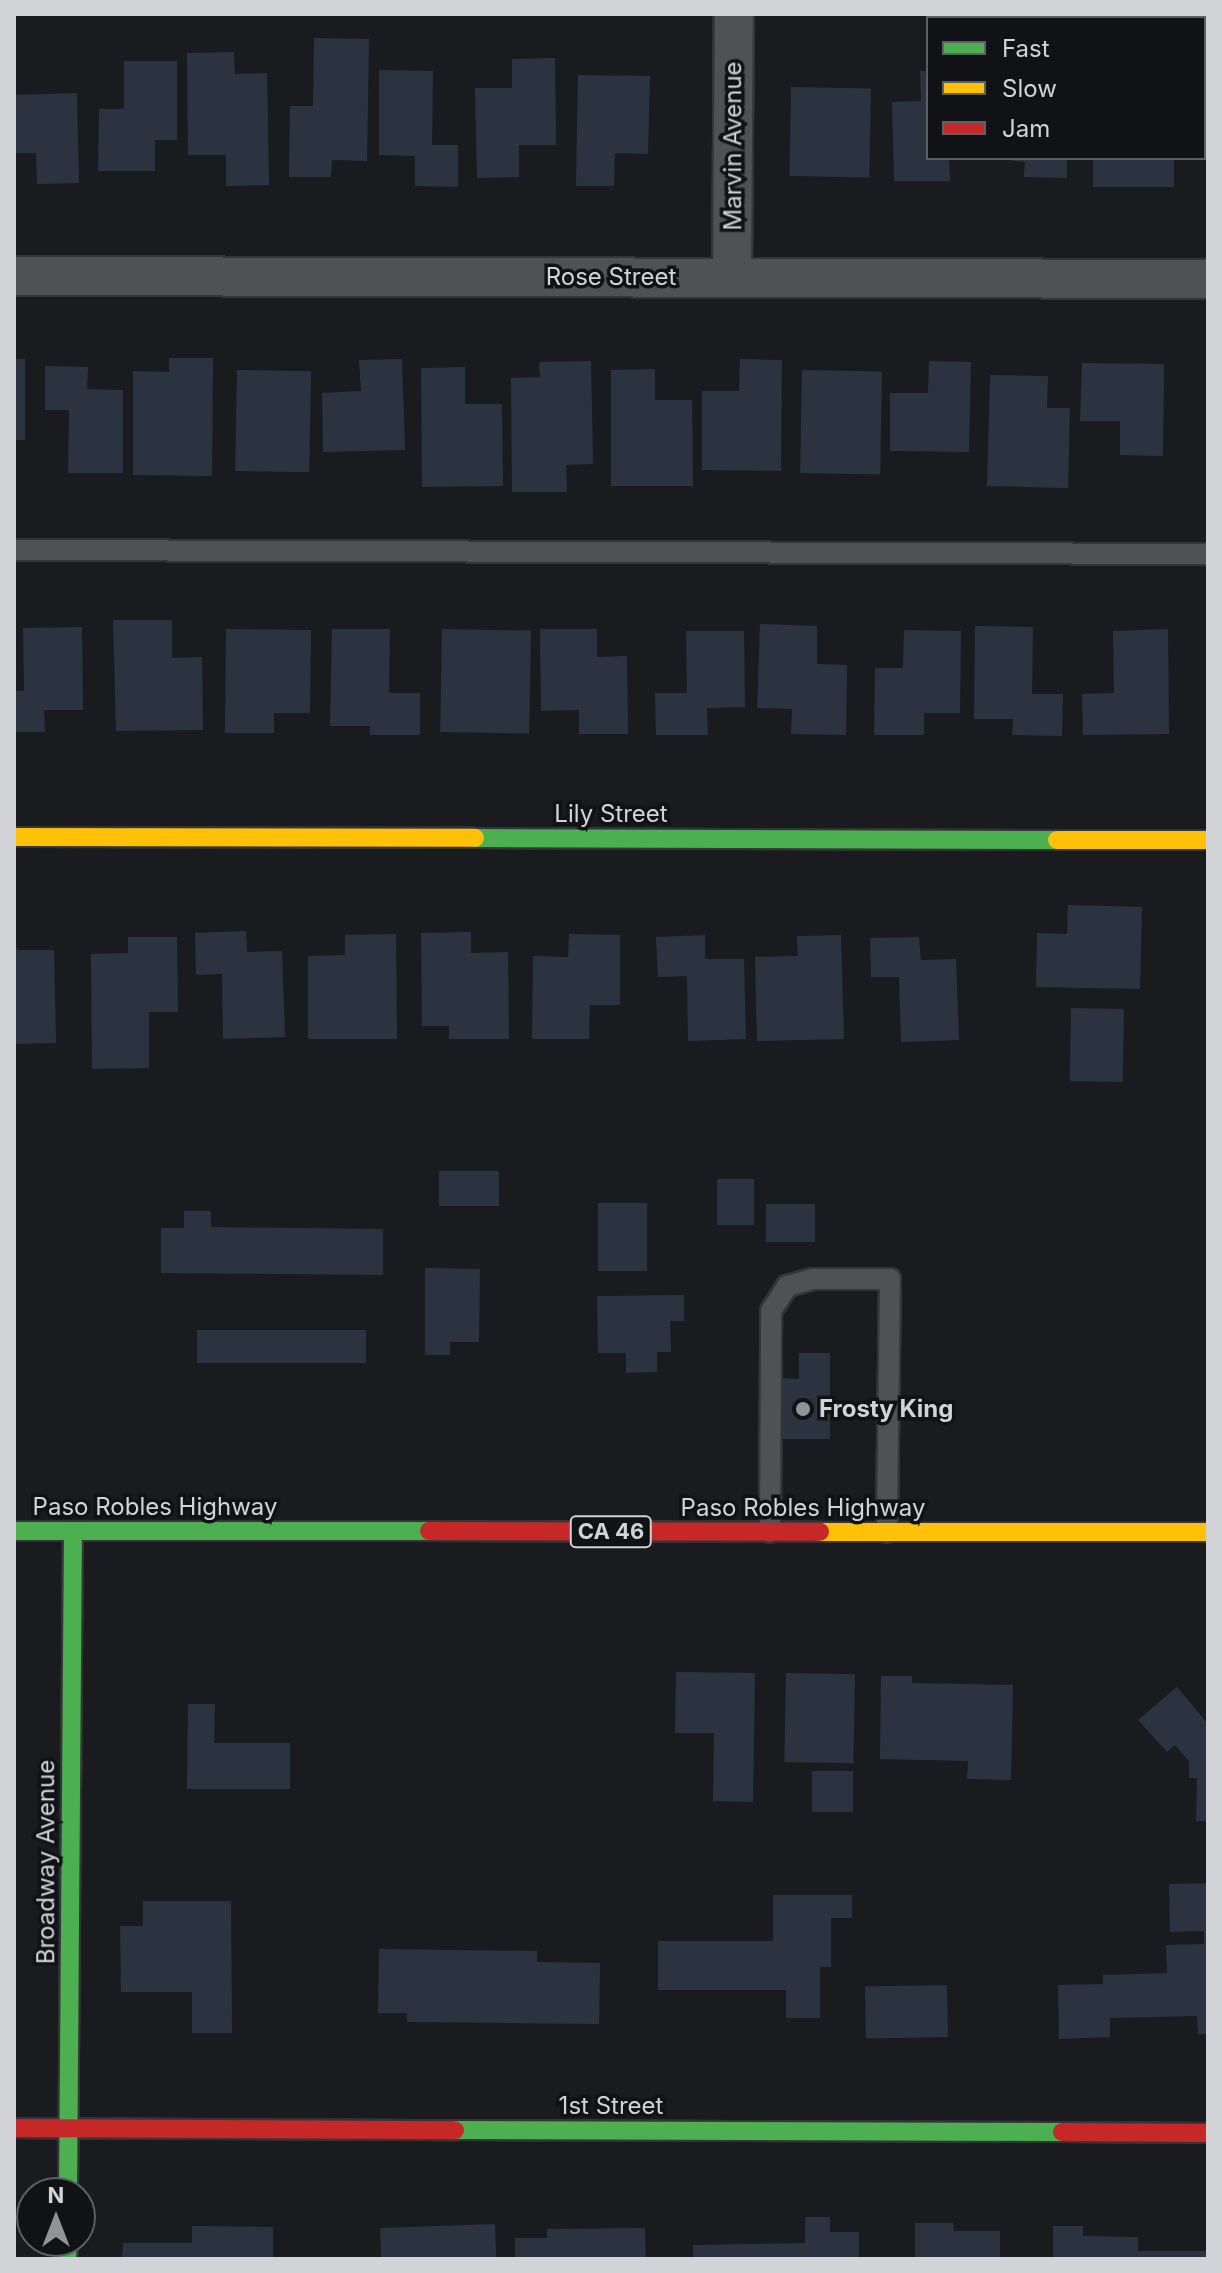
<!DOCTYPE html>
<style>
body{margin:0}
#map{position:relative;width:1222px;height:2273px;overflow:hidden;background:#191b1e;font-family:Inter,sans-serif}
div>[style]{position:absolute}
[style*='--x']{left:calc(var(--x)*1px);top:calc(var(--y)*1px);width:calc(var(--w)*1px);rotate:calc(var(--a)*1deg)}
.building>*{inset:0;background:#2c3340;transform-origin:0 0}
.roads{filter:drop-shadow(2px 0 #343537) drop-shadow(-2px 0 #343537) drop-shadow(0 2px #343537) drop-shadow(0 -2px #343537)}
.lane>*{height:20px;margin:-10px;padding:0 10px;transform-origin:10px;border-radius:10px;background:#505152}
.street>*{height:38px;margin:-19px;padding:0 19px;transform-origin:19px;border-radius:19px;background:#505152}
.fast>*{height:18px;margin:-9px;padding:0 9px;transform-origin:9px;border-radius:9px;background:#4caf50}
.slow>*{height:18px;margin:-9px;padding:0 9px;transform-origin:9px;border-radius:9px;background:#ffc107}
.jam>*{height:18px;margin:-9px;padding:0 9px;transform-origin:9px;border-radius:9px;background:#c62828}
.dots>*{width:22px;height:22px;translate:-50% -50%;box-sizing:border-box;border:4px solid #101216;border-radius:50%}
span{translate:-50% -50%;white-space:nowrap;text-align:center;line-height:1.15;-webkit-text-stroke:7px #101216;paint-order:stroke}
.shield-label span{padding:2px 6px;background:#101216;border:2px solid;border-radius:6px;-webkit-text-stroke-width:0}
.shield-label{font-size:22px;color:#d1d3d6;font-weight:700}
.street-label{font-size:24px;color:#d1d3d6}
.poi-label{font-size:24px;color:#d1d3d6;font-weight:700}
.left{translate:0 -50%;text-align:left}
.frame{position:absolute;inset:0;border:16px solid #d1d3d6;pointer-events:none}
.legend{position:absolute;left:926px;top:16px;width:280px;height:144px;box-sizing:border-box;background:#101216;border:2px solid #5d5f63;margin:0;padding:10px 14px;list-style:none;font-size:24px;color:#d1d3d6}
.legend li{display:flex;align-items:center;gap:16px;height:40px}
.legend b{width:40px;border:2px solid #5d5f63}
.north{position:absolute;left:16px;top:2177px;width:80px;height:80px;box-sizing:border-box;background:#101216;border:2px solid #5d5f63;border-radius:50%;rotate:0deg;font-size:22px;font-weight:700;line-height:32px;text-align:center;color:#d1d3d6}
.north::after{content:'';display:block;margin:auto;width:28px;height:36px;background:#919396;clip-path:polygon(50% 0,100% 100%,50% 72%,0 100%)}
</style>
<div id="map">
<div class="building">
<div style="clip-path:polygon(314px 38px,369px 39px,367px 161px,332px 160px,331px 177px,289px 177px,290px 106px,313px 106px)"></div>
<div style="clip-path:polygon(234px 52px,235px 74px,267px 73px,269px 185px,226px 186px,226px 155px,188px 155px,187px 53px)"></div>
<div style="clip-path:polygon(555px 58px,556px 145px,519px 145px,519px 177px,477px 178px,475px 88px,512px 88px,512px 59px)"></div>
<div style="clip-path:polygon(124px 61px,177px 61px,177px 140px,155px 140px,155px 171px,98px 171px,99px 109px,124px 109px)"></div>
<div style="clip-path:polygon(379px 70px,433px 71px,432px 145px,458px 145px,458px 187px,415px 186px,415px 156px,379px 155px)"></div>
<div style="clip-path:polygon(920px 71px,928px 71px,928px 158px,949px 158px,950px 181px,894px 181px,892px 102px,921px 101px)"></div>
<div style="clip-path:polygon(578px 75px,650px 76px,648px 154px,615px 153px,614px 186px,576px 186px)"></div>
<div style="left:791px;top:87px;width:80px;height:89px;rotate:1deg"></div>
<div style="clip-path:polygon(77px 93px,79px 183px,37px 184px,36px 153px,14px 153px,14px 95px)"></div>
<div style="clip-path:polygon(992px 158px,1067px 158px,1067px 178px,1024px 177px,1025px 162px)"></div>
<div style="left:1093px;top:158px;width:81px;height:29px"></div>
<div style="clip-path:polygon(169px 358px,213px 358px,212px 476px,133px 475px,133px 371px,169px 372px)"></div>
<div style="left:14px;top:359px;width:11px;height:81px"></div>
<div style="clip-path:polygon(402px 359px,405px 450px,323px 452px,322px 393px,361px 391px,359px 360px)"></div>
<div style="clip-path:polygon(740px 359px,782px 360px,781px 471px,702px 470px,702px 391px,739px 391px)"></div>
<div style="clip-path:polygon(591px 361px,593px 464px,566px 465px,567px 492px,512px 492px,511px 378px,540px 377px,539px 362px)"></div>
<div style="clip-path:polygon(929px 361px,971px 362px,969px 452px,890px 451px,890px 393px,928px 393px)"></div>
<div style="clip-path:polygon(1082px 363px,1164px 364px,1163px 456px,1120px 455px,1120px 421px,1080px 421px)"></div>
<div style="clip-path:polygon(45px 366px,88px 367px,87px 389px,123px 390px,123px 473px,68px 473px,69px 410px,45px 410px)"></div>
<div style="clip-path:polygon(465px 367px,465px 404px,502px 404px,503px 486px,422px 487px,421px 368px)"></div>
<div style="clip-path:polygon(655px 369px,655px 400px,692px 400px,693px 486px,611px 486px,611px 370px)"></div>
<div style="left:237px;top:370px;width:74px;height:101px;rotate:1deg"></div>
<div style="left:802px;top:370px;width:80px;height:103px;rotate:1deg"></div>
<div style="clip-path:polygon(990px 375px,1048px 376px,1047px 408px,1070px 408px,1068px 488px,987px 486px)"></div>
<div style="clip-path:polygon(113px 620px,172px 620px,172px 658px,202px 657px,203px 730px,116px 731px)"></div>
<div style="clip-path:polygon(760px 624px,817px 626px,817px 664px,847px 665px,846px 735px,791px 734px,792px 709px,757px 708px)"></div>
<div style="clip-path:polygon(975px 626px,1033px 627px,1032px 694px,1063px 694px,1062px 736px,1012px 735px,1013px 719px,974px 719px)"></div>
<div style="clip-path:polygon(82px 627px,83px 710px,44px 710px,45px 732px,14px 732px,14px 691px,24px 691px,23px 628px)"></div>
<div style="clip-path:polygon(226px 629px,311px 630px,310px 713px,274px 713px,274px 733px,225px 733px)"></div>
<div style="clip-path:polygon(332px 629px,390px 629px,389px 693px,420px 693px,420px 735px,370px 735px,370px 726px,330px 726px)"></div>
<div style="left:442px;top:629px;width:89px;height:103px;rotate:1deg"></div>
<div style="clip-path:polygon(540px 629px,597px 629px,597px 657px,627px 656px,628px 734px,579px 734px,579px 710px,541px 711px)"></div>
<div style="clip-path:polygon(1168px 629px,1169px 734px,1083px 735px,1082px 694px,1114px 693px,1113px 631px)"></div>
<div style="clip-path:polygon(904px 630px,961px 631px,960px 713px,924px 713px,924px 735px,874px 735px,875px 668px,903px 668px)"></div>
<div style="clip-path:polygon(686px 631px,744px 631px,745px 707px,707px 708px,708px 735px,656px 735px,655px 693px,687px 693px)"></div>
<div style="clip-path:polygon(1068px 905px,1142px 907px,1140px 989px,1036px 987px,1037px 933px,1067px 934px)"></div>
<div style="clip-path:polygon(14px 931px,17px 950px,54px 950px,56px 1043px,14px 1044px)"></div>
<div style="clip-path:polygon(246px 931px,247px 952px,282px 951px,285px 1037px,223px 1039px,222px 974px,196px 975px,195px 933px)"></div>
<div style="clip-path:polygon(471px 932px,471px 953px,508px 952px,509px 1039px,449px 1039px,449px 1026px,422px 1026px,421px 933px)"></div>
<div style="clip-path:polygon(396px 934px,397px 1039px,308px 1039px,308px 956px,345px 955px,345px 935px)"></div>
<div style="clip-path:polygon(569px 934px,620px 935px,620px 1005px,590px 1005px,589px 1039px,532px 1039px,533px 956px,568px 957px)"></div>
<div style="clip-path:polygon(705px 935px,705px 959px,744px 959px,746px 1039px,688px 1041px,687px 976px,658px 977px,656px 937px)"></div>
<div style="clip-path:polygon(841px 935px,844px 1039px,757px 1041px,755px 957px,798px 956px,797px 936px)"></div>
<div style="clip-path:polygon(128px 937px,177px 937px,178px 1012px,149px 1012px,149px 1068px,92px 1069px,91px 954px,128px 953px)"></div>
<div style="clip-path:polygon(919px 937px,921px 960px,956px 959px,959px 1040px,901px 1042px,899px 977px,871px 977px,870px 938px)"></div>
<div style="left:1071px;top:1008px;width:53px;height:73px;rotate:1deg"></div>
<div style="left:439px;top:1171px;width:60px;height:35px"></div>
<div style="left:717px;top:1179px;width:37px;height:46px"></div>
<div style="left:598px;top:1203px;width:49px;height:68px"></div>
<div style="left:766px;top:1204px;width:49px;height:38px"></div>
<div style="clip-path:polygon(184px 1211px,211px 1211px,211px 1227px,383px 1229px,383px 1275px,161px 1273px,161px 1228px,184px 1228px)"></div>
<div style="clip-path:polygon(425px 1268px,480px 1269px,479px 1342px,450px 1342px,450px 1355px,425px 1355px)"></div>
<div style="clip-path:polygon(684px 1295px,684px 1321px,670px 1321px,671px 1352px,657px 1352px,657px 1372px,626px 1373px,626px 1353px,598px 1353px,597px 1296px)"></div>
<div style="left:197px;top:1330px;width:169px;height:33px"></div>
<div style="clip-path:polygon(799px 1353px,830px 1353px,830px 1439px,777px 1439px,777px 1378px,799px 1379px)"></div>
<div style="clip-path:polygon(676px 1672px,755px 1673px,753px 1802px,713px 1801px,714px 1733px,675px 1733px)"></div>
<div style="left:786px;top:1673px;width:69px;height:89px;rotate:1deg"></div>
<div style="clip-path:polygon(881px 1676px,912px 1676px,912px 1683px,1013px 1685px,1011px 1780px,967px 1779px,968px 1761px,880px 1759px)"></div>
<div style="clip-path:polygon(1177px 1687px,1208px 1724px,1208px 1821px,1196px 1821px,1197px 1778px,1189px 1778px,1189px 1761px,1175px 1745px,1167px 1752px,1138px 1720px)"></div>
<div style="clip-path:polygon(188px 1704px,215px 1704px,214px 1743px,290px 1743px,290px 1789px,187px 1789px)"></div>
<div style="left:812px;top:1771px;width:41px;height:41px"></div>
<div style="clip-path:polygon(1208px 1883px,1208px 2034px,1198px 2034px,1197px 2016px,1110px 2018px,1110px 2037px,1059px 2039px,1058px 1985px,1103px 1984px,1103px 1975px,1167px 1973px,1166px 1945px,1204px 1944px,1204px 1931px,1170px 1932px,1169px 1884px)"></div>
<div style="clip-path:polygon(773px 1895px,852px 1895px,852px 1918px,831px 1918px,831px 1967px,820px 1967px,820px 2018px,786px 2018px,786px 1990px,658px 1990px,658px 1941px,773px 1941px)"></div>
<div style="clip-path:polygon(143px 1901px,231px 1901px,232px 2033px,192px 2033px,192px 1992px,121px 1992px,120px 1926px,143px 1926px)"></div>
<div style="clip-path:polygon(379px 1949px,537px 1951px,537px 1962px,600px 1963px,599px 2024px,407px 2022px,407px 2013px,378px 2013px)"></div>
<div style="left:947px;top:1985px;width:52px;height:82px;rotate:89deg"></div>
<div style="clip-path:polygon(805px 2217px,830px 2217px,830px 2232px,859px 2232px,859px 2259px,693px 2259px,693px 2245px,805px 2243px)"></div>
<div style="clip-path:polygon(915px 2223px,953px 2223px,954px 2231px,1000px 2231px,1000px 2259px,915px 2259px)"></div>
<div style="left:495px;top:2224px;width:35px;height:115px;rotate:88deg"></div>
<div style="clip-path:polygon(192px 2226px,273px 2227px,273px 2259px,122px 2259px,123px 2243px,192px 2243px)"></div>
<div style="clip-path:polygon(1053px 2226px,1083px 2226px,1083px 2236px,1138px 2237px,1138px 2251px,1208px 2251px,1208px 2259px,1053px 2259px)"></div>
<div style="clip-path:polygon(645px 2228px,646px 2259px,515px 2259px,515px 2238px,547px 2238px,547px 2229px)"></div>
</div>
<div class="roads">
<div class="lane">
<div style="--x:14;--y:550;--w:1194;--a:0.19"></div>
<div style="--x:770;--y:1532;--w:221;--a:-89.7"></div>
<div style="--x:771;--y:1311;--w:30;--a:-57"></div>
<div style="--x:787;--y:1286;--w:27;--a:-15"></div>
<div style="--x:813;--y:1279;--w:77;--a:0"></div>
<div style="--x:890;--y:1279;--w:253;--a:90.7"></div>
</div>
<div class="street">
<div style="--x:14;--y:276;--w:1194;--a:0.14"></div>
<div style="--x:732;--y:278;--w:264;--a:-89.6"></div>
</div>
<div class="fast">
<div style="--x:475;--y:838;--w:582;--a:0.2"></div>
<div style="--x:14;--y:1531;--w:415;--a:0"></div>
<div style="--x:455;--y:2130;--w:607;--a:0.19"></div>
<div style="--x:68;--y:2193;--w:662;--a:-89.57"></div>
<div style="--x:67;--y:2259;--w:18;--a:-87"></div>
</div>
<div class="slow">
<div style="--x:14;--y:837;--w:461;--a:0.1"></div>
<div style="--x:1057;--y:840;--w:151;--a:0"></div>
<div style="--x:820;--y:1532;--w:388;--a:0"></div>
</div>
<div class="jam">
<div style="--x:429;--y:1531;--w:391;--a:0.1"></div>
<div style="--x:14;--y:2128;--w:441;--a:0.3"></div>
<div style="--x:1062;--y:2132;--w:146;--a:0.4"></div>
</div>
</div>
<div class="dots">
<div style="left:803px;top:1409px;background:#919396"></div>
</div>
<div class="shield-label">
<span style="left:611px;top:1532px">CA 46</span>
</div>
<div class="street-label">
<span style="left:733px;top:146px;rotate:-90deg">Marvin Avenue</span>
<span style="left:611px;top:277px">Rose Street</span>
<span style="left:611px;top:814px">Lily Street</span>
<span style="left:155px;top:1507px">Paso Robles Highway</span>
<span style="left:803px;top:1508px">Paso Robles Highway</span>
<span style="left:46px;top:1862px;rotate:-90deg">Broadway Avenue</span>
<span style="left:611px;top:2106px">1st Street</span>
</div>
<div class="poi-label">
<span class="left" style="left:819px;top:1409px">Frosty King</span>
</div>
<div class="frame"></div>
<ul class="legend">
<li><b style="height:10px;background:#4caf50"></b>Fast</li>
<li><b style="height:10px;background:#ffc107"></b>Slow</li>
<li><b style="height:10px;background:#c62828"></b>Jam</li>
</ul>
<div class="north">N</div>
</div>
